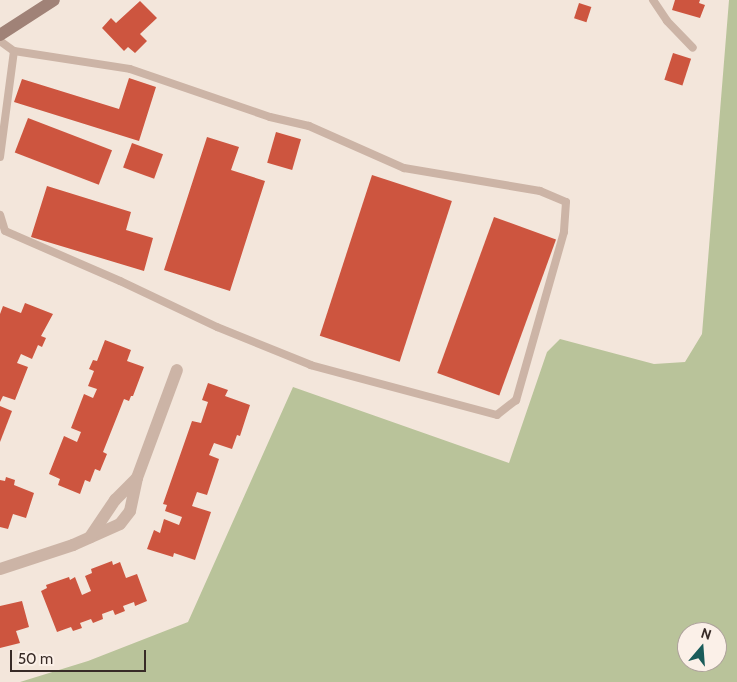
<!DOCTYPE html>
<style>
body{margin:0}
#map{position:relative;width:737px;height:682px;overflow:hidden;background:#f3e6db;font-family:Cabin,sans-serif}
div>[style]{position:absolute}
[style*='--x']{left:calc(var(--x)*1px);top:calc(var(--y)*1px);width:calc(var(--w)*1px);rotate:calc(var(--a)*1deg)}
.green>*{inset:0;background:#b9c39a}
.building>*{inset:0;background:#cd553f;transform-origin:0 0}
.lane>*{height:8px;margin:-4px;padding:0 4px;transform-origin:4px;border-radius:4px;background:#ccb4a6}
.street>*{height:12px;margin:-6px;padding:0 6px;transform-origin:6px;border-radius:6px;background:#ccb4a6}
.secondary>*{height:12px;margin:-6px;padding:0 6px;transform-origin:6px;border-radius:6px;background:#a08277}
span{translate:-50% -50%;white-space:nowrap;text-align:center;line-height:1.15;-webkit-text-stroke:4.5px #fbf0e8;paint-order:stroke}
.north{position:absolute;left:677px;top:622px;width:50px;height:50px;box-sizing:border-box;background:#fbf0e8;border:1px solid #ada19b;border-radius:50%;rotate:18deg;font-size:14px;font-weight:700;line-height:20px;text-align:center;color:#382b27}
.north::after{content:'';display:block;margin:auto;width:18px;height:22px;background:#1a5c5a;clip-path:polygon(50% 0,100% 100%,50% 72%,0 100%)}
.scale{position:absolute;left:10px;top:650px;width:136px;height:22px;box-sizing:border-box;border:2px solid #382b27;border-top:0;padding-left:6px;font-size:15px;line-height:18px;white-space:nowrap;color:#382b27;-webkit-text-stroke:4px #fbf0e8;paint-order:stroke}
</style>
<div id="map">
<div class="green">
<div style="clip-path:polygon(evenodd,729px 0,737px 0,737px 682px,20px 682px,88px 661px,188px 622px,293px 387px,509px 463px,547px 352px,560px 339px,654px 364px,685px 362px,702px 334px,729px 0,687px 632px,717px 632px,717px 662px,687px 662px,687px 632px)"></div>
</div>
<div class="building">
<div style="clip-path:polygon(675px 0,700px 0,699px 3px,705px 5px,700px 18px,672px 10px)"></div>
<div style="clip-path:polygon(140px 1px,157px 18px,140px 34px,147px 41px,135px 53px,128px 47px,124px 51px,102px 28px,111px 18px,116px 23px)"></div>
<div style="left:579px;top:3px;width:13px;height:16px;rotate:18deg"></div>
<div style="left:673px;top:53px;width:19px;height:28px;rotate:18deg"></div>
<div style="clip-path:polygon(129px 78px,156px 87px,139px 141px,14px 102px,22px 79px,119px 109px)"></div>
<div style="left:28px;top:118px;width:90px;height:37px;rotate:21deg"></div>
<div style="left:276px;top:132px;width:26px;height:32px;rotate:16deg"></div>
<div style="clip-path:polygon(207px 137px,239px 147px,231px 170px,265px 181px,230px 291px,164px 270px)"></div>
<div style="left:132px;top:143px;width:33px;height:26px;rotate:20deg"></div>
<div style="left:372px;top:175px;width:84px;height:169px;rotate:18deg"></div>
<div style="clip-path:polygon(47px 186px,131px 212px,126px 230px,153px 238px,144px 271px,31px 237px)"></div>
<div style="left:494px;top:217px;width:66px;height:166px;rotate:20deg"></div>
<div style="clip-path:polygon(25px 303px,53px 314px,41px 336px,46px 338px,42px 347px,38px 345px,32px 359px,21px 354px,17px 363px,28px 367px,15px 400px,3px 396px,0 402px,0 314px,3px 306px,21px 313px)"></div>
<div style="clip-path:polygon(105px 340px,131px 350px,127px 361px,144px 367px,133px 396px,131px 396px,129px 401px,124px 399px,103px 452px,107px 454px,100px 471px,95px 469px,90px 482px,85px 480px,80px 494px,58px 485px,60px 479px,49px 474px,64px 436px,77px 442px,81px 432px,71px 428px,84px 394px,93px 398px,97px 389px,88px 386px,94px 371px,89px 369px,93px 360px,97px 361px)"></div>
<div style="clip-path:polygon(208px 383px,228px 390px,225px 396px,250px 405px,240px 436px,237px 435px,232px 449px,214px 443px,209px 455px,219px 459px,207px 495px,197px 492px,192px 506px,211px 512px,195px 560px,174px 553px,173px 557px,147px 549px,154px 530px,160px 533px,164px 519px,179px 525px,182px 517px,165px 511px,167px 505px,163px 504px,192px 421px,201px 423px,208px 402px,202px 400px)"></div>
<div style="clip-path:polygon(0 406px,12px 411px,0 442px)"></div>
<div style="clip-path:polygon(6px 477px,15px 480px,14px 485px,34px 493px,26px 518px,13px 514px,8px 529px,0 527px,0 480px,5px 481px)"></div>
<div style="clip-path:polygon(112px 561px,113px 565px,120px 562px,126px 578px,137px 574px,147px 601px,135px 606px,134px 602px,123px 606px,125px 611px,115px 615px,113px 610px,102px 614px,103px 619px,93px 623px,91px 619px,80px 623px,82px 628px,73px 631px,71px 627px,57px 632px,41px 591px,47px 588px,46px 585px,69px 577px,70px 580px,75px 577px,82px 595px,91px 591px,85px 576px,92px 573px,91px 569px)"></div>
<div style="clip-path:polygon(22px 601px,29px 627px,16px 631px,20px 643px,0 648px,0 606px)"></div>
</div>
<div class="lane">
<div style="--x:653;--y:0;--w:25;--a:56"></div>
<div style="--x:667;--y:21;--w:37;--a:46"></div>
<div style="--x:0;--y:41;--w:17;--a:36"></div>
<div style="--x:14;--y:51;--w:117;--a:8.8"></div>
<div style="--x:130;--y:69;--w:148;--a:18.9"></div>
<div style="--x:270;--y:117;--w:40;--a:13"></div>
<div style="--x:309;--y:126;--w:104;--a:23.9"></div>
<div style="--x:404;--y:168;--w:138;--a:9.6"></div>
<div style="--x:540;--y:191;--w:28;--a:23"></div>
<div style="--x:566;--y:202;--w:30;--a:94"></div>
<div style="--x:564;--y:232;--w:175;--a:105.9"></div>
<div style="--x:516;--y:400;--w:24;--a:142"></div>
<div style="--x:497;--y:415;--w:193;--a:-165"></div>
<div style="--x:311;--y:365;--w:101;--a:-158"></div>
<div style="--x:217;--y:327;--w:107;--a:-154.6"></div>
<div style="--x:120;--y:281;--w:125;--a:-156.5"></div>
<div style="--x:5;--y:231;--w:17;--a:-107"></div>
<div style="--x:0;--y:157;--w:107;--a:-82.5"></div>
</div>
<div class="street">
<div style="--x:137;--y:478;--w:115;--a:-69.7"></div>
<div style="--x:0;--y:569;--w:77;--a:-18.2"></div>
<div style="--x:73;--y:545;--w:51;--a:-24.1"></div>
<div style="--x:120;--y:524;--w:16;--a:-52"></div>
<div style="--x:130;--y:511;--w:34;--a:-78"></div>
<div style="--x:137;--y:478;--w:31;--a:135"></div>
<div style="--x:115;--y:500;--w:45;--a:124"></div>
</div>
<div class="secondary">
<div style="--x:0;--y:35;--w:64;--a:-32.9"></div>
</div>
<div class="north">N</div>
<div class="scale">50 m</div>
</div>
